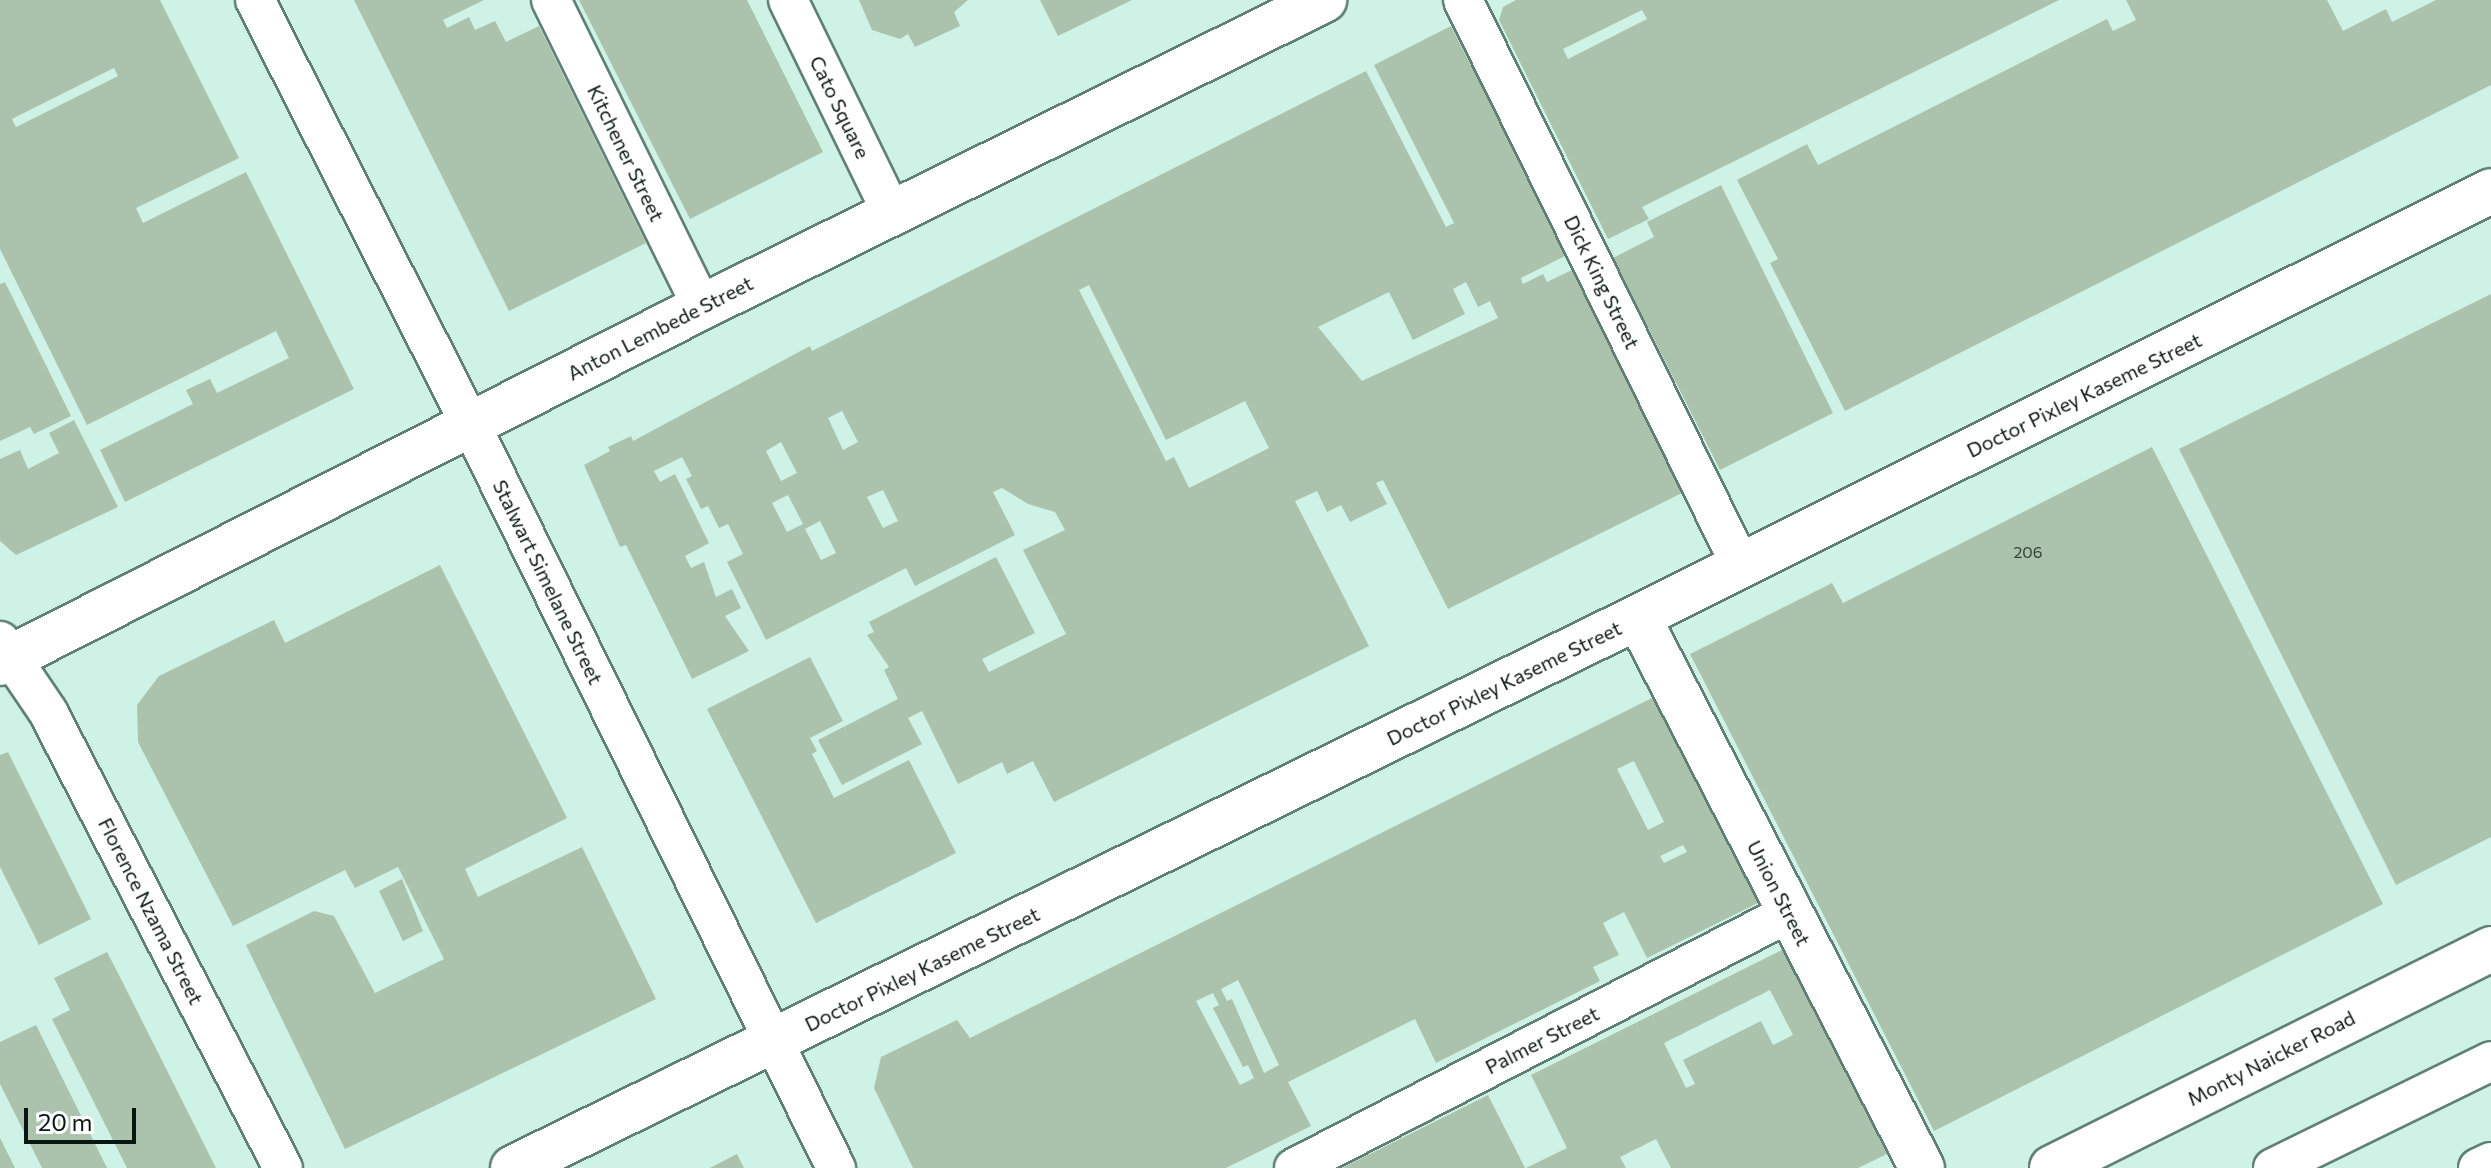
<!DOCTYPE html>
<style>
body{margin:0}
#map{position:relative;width:2491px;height:1168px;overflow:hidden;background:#cff2e6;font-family:Commissioner,sans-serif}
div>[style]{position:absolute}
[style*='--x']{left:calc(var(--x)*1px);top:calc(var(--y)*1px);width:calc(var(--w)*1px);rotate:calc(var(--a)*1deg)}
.building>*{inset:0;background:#abc3ad}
.roads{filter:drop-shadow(2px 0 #608075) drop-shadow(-2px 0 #608075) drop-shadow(0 2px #608075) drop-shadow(0 -2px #608075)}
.minor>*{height:38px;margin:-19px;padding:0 19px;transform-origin:19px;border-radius:19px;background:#fff}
.major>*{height:44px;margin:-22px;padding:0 22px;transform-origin:22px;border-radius:22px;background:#fff}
span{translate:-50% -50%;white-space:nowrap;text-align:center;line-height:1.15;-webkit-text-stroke:8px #fff;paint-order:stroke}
.number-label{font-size:16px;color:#324139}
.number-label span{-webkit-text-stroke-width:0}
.street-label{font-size:20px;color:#091612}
.scale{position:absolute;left:24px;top:1108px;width:112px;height:36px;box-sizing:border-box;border:4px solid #091612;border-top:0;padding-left:10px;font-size:24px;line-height:28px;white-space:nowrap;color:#091612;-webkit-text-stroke:6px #fff;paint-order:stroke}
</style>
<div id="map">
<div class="building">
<div style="clip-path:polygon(evenodd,0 0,160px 0,239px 158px,136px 208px,143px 223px,246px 172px,354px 389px,125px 502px,100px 450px,193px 404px,186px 390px,210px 379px,217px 393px,289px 358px,276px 331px,87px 425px,0 249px,0 0,114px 68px,118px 76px,16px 127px,12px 119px,114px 68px)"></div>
<div style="clip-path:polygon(354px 0,484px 0,443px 20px,447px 28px,469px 17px,475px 30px,495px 21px,506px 42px,539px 26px,646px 243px,509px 311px)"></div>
<div style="clip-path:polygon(579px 0,747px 0,823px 152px,690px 219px)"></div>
<div style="clip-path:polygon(859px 0,968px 0,954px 12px,960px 26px,915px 47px,908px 34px,900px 39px,872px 30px)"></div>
<div style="clip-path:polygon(1040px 0,1132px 0,1058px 36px)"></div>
<div style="clip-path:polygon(evenodd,1516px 0,2059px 0,1642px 207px,1649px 219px,1608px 239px,1499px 20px,1503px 7px,1516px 0,1642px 10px,1647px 19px,1568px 59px,1563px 49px,1642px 10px)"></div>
<div style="clip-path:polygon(2126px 0,2327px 0,2343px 31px,2386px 9px,2392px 22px,2436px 0,2491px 0,2491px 85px,1845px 411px,1770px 263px,1778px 259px,1737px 180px,1807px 144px,1818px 165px,2107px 19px,2113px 31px,2136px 20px)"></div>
<div style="clip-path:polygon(evenodd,1451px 26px,1567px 255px,1521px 278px,1523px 284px,1543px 274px,1547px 282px,1574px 269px,1684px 492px,1448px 609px,1383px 480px,1376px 483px,1387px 504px,1350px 522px,1341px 505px,1327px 512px,1317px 491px,1295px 501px,1369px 646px,1054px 802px,1033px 761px,1007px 774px,1002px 762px,958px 784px,922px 711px,908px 718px,922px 744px,842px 785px,818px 740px,898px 699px,884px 670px,889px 667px,867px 635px,874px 632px,869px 622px,996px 557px,1035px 633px,982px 659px,989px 672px,1066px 634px,1023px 550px,1065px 530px,1055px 512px,1028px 504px,1002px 488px,993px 492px,1015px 535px,915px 586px,906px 568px,766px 640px,727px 562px,743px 554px,728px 524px,719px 528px,708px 506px,701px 509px,686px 479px,692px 476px,682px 457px,654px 471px,660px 482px,675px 474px,709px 543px,685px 556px,691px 568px,704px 562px,716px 597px,732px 589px,741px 608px,725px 616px,749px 651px,692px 679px,626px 545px,620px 547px,584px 465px,610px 451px,608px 447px,631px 436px,633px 441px,810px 346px,812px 351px,1366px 71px,1446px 227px,1454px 223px,1374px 65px,1451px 26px,1466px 282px,1478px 307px,1490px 301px,1498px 318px,1362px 381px,1318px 327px,1389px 292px,1413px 340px,1465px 314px,1453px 289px,1466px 282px,1451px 26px,1089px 285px,1166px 440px,1245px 401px,1269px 448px,1189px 488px,1174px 457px,1166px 461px,1079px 290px,1089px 285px,1451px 26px,842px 411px,858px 442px,843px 450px,828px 418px,842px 411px,1451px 26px,781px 442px,797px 473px,781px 481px,766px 451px,781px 442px,1451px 26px,883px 490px,898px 521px,883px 528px,867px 497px,883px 490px,1451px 26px,788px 495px,803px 524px,787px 532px,772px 503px,788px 495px,1451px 26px,820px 521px,836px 553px,821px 560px,805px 529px,820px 521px)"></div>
<div style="clip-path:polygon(1721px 185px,1833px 413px,1720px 470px,1613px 258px,1654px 237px,1647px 222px)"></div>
<div style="clip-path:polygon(5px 282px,71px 416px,34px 434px,30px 427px,0 441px,0 284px)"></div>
<div style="clip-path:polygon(2491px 294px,2491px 837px,2396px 885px,2179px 449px)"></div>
<div style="clip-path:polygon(74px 420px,118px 507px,16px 555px,0 541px,0 459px,20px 450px,28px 469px,59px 453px,49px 433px)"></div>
<div style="clip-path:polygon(2152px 447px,2383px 904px,1934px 1131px,1690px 654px,1832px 583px,1843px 603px)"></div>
<div style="clip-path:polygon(440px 565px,567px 818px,465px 869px,478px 897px,582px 847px,656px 999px,345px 1149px,246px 945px,314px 911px,334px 916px,375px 993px,444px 959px,398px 867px,355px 888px,345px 870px,233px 926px,138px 742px,137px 705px,159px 676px,274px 620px,285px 643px)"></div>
<div style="clip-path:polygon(810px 657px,843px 721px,810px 738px,817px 751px,812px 754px,834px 798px,909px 760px,956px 853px,816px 923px,707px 709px)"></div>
<div style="clip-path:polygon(evenodd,1658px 695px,1760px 902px,1647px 958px,1624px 912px,1603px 923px,1619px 955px,1593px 967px,1600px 981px,1436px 1063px,1415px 1019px,1288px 1082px,1311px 1126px,1226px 1168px,913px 1168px,874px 1088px,881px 1057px,957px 1020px,970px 1038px,1658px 695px,1634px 761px,1664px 822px,1648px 830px,1617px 769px,1634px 761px,1658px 695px,1683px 845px,1687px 852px,1664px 863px,1660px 856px,1683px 845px,1658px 695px,1238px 980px,1279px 1065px,1264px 1073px,1232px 999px,1227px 1001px,1221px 989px,1238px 980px,1658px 695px,1213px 993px,1219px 1005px,1213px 1008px,1243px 1067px,1248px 1065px,1254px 1078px,1240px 1085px,1196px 1001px,1213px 993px)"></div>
<div style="clip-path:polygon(8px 752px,91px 919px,39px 945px,0 867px,0 755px)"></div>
<div style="clip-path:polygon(402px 879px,423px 931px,403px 941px,379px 891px)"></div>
<div style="clip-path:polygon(evenodd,1784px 949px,1887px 1154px,1858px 1168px,1671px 1168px,1656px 1139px,1620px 1157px,1626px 1168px,1526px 1168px,1567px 1148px,1531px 1075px,1784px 949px,1770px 990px,1793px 1035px,1773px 1045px,1761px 1021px,1683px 1060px,1695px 1084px,1686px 1088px,1664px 1043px,1770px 990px)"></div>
<div style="clip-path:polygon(107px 952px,122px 981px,216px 1168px,127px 1168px,52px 1019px,70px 1010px,54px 978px)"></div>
<div style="clip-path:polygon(36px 1025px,107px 1168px,42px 1168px,0 1084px,0 1042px)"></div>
<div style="clip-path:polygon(1488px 1095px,1525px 1168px,1342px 1168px)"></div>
<div style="clip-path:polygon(0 1138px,15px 1168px,0 1168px)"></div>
<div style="clip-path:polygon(737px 1154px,744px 1168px,710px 1168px)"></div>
</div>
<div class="roads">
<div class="minor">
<div style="--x:255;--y:0;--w:477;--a:63.1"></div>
<div style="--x:471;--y:425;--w:828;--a:63.84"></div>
<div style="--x:551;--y:0;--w:342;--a:63.8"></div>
<div style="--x:788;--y:0;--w:237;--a:64"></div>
<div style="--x:1463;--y:0;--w:628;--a:63.84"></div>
<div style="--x:0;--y:641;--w:86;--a:55.9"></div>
<div style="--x:48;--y:712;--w:513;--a:62.74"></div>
<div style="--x:1294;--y:1168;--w:557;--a:-27.26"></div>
<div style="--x:2273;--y:1168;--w:243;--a:-26.1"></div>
<div style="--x:2478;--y:1168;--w:14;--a:-25"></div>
</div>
<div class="major">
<div style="--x:1638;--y:617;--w:620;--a:62.73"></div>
<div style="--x:0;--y:663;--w:787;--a:-26.89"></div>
<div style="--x:702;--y:307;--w:694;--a:-26.27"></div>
<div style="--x:513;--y:1168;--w:1253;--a:-26.09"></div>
<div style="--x:1638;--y:617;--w:953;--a:-26.54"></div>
<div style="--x:2052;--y:1168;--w:491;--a:-26.5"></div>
</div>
</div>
<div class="number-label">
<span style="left:2028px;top:552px">206</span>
</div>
<div class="street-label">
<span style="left:840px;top:107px;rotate:64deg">Cato Square</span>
<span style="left:626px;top:153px;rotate:64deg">Kitchener Street</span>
<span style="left:1602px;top:282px;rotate:64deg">Dick King Street</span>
<span style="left:660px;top:328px;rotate:-27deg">Anton Lembede Street</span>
<span style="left:2084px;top:395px;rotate:-26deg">Doctor Pixley Kaseme Street</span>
<span style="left:548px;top:582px;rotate:64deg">Stalwart Simelane Street</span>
<span style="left:1504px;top:683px;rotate:-26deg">Doctor Pixley Kaseme Street</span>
<span style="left:1779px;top:893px;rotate:63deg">Union Street</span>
<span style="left:151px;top:911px;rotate:63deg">Florence Nzama Street</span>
<span style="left:922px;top:969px;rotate:-26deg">Doctor Pixley Kaseme Street</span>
<span style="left:1542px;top:1040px;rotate:-27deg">Palmer Street</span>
<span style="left:2271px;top:1058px;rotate:-27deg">Monty Naicker Road</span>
</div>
<div class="scale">20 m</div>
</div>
